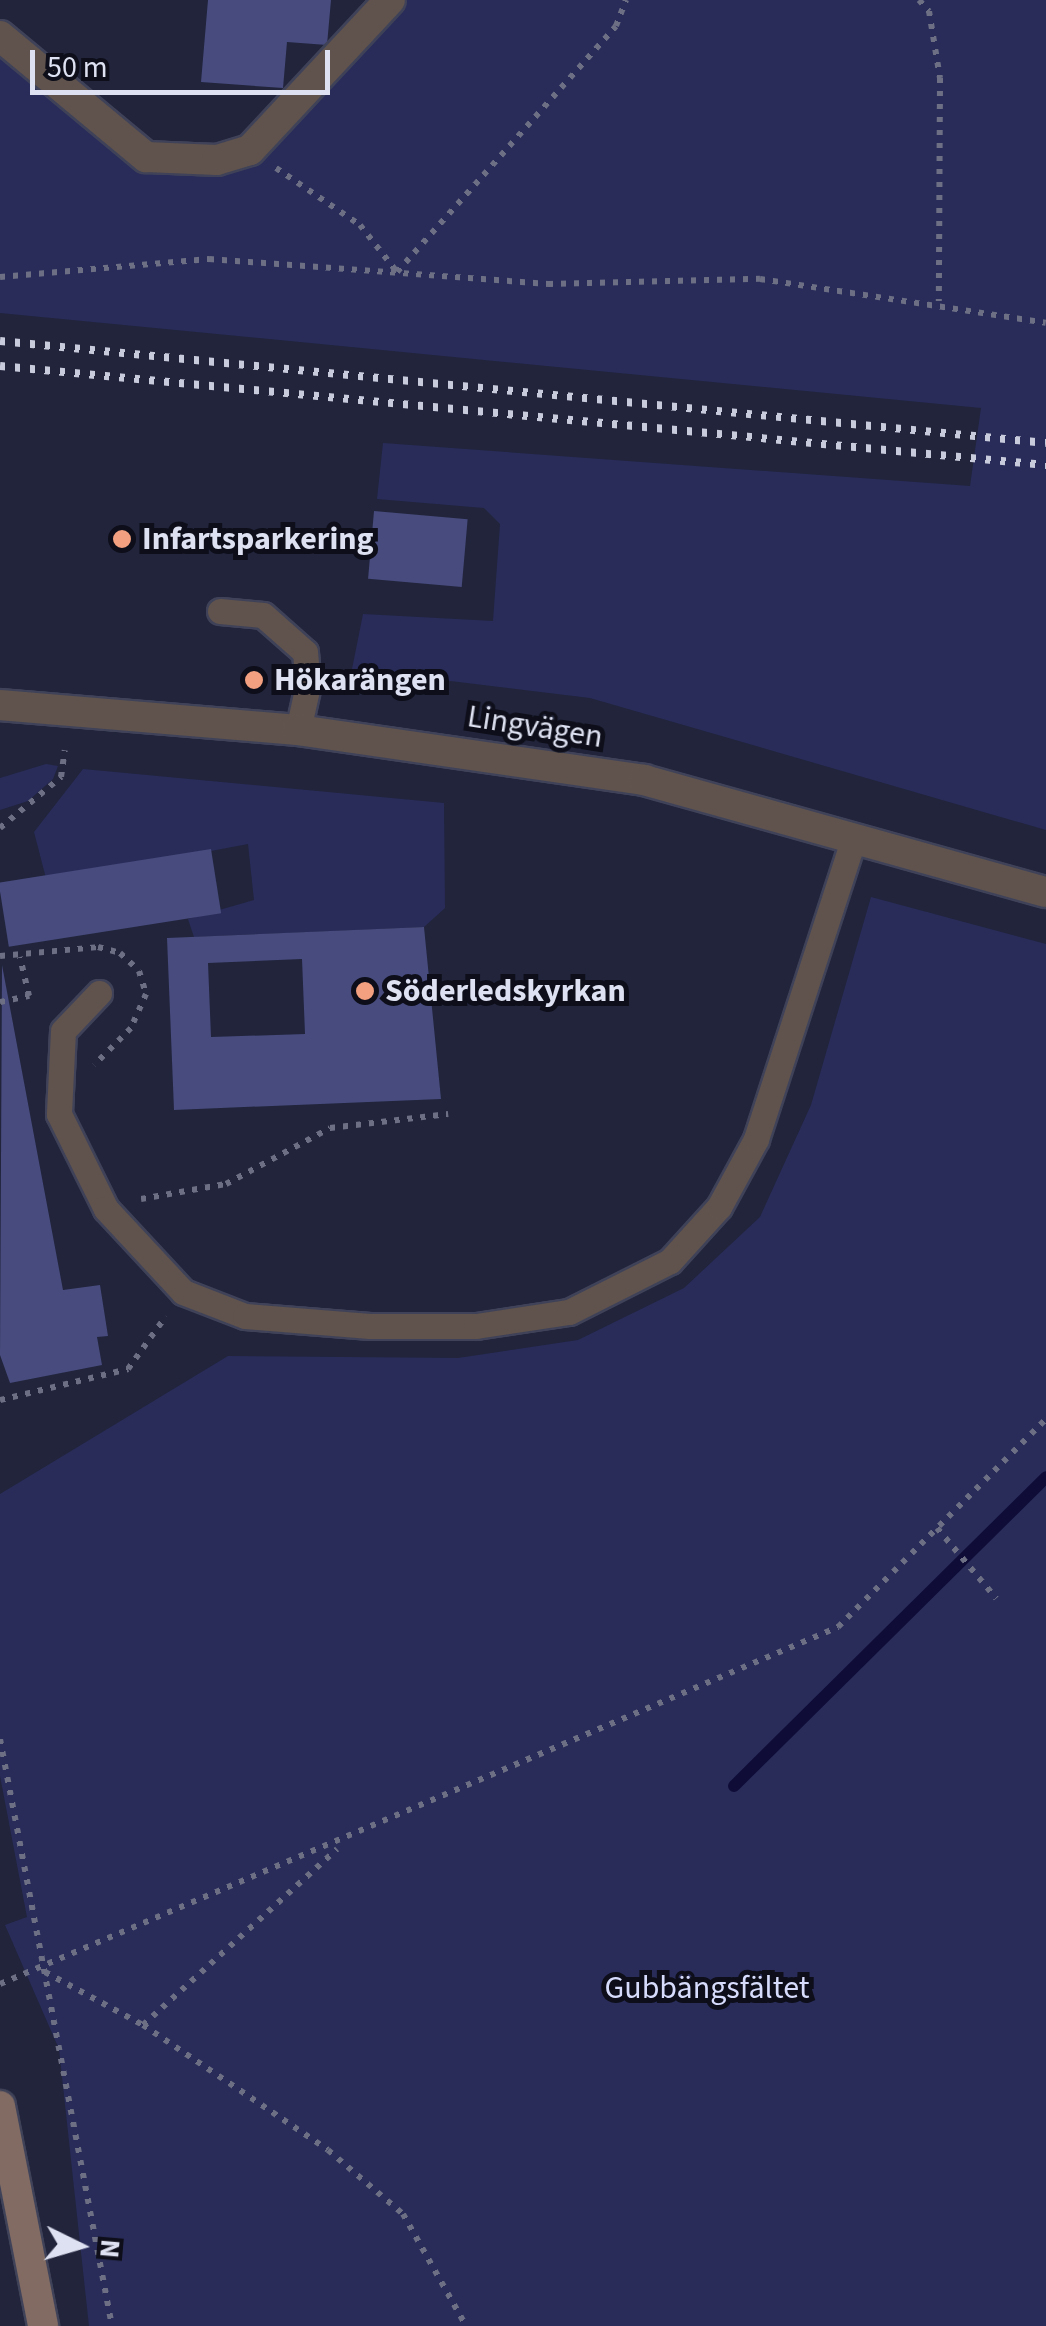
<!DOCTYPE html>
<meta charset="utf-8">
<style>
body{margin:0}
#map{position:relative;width:1046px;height:2326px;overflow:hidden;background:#21243b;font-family:"Source Sans 3",sans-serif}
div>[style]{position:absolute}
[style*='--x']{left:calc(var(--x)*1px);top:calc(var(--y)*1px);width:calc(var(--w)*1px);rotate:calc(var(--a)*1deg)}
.green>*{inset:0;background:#292c59}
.stream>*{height:12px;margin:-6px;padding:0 6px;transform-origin:6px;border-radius:6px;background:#0f0c38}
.building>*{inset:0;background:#474b7d;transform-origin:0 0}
.path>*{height:6px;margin-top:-3px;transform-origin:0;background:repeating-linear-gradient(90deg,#6d7084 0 5px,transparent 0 13px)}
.roads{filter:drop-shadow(2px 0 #3f4258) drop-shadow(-2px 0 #3f4258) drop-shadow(0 2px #3f4258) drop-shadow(0 -2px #3f4258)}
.lane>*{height:25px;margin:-12.5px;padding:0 12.5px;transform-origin:12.5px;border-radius:12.5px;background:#60534d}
.street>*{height:30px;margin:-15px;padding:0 15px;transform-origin:15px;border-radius:15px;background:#60534d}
.secondary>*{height:30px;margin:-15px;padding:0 15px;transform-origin:15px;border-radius:15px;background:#816b63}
.rail>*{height:8px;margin-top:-4px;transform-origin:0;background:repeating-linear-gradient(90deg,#c8cbdb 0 5px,transparent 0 15px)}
.dots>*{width:28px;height:28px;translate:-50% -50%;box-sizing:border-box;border:5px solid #0d0e19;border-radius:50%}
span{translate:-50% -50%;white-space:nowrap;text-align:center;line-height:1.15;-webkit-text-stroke:10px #0d0e19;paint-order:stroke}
.poi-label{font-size:32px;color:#dee1f1;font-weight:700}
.left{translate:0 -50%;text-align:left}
.street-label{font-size:32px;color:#dee1f1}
.park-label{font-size:32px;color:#d7dcfd}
.north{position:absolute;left:30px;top:2196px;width:100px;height:100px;-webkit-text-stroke:8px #0d0e19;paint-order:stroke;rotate:95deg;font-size:28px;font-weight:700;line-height:40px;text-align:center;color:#dee1f1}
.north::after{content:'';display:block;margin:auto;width:35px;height:45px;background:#dee1f1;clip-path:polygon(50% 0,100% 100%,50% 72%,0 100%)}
.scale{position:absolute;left:30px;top:50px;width:300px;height:45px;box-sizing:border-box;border:5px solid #dee1f1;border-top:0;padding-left:12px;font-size:30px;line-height:35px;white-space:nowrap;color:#dee1f1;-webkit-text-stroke:8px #0d0e19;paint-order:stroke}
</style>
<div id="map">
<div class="green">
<div style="clip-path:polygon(405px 0,1046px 0,1046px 830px,590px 698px,352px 669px,363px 614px,493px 621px,500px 524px,484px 508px,377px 499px,383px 443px,970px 486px,981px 408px,0 313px,0 52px,113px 145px,235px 166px)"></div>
<div style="clip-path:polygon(46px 764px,58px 766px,53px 779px,28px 801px,0 810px,0 778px)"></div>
<div style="clip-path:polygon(83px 769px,444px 803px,445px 908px,424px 927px,194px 937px,188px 919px,254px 900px,248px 844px,47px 882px,34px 832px)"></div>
<div style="clip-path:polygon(871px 897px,1046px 944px,1046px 2326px,89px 2326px,59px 2049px,5px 1925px,27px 1917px,0 1776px,0 1494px,228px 1356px,458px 1358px,578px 1340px,684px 1288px,760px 1217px,811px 1105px)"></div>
</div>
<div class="stream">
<div style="--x:734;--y:1786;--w:439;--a:-44.7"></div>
</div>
<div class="building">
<div style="clip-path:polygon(208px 0,331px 0,327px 45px,287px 42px,283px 88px,201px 82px)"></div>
<div style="left:374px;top:511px;width:94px;height:68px;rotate:5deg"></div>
<div style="left:211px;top:849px;width:65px;height:215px;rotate:81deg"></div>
<div style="clip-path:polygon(evenodd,424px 927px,441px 1099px,174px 1110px,167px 938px,424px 927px,302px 959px,305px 1034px,211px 1037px,208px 963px,302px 959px)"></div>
<div style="clip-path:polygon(2px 965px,63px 1290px,100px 1285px,108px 1336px,97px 1337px,102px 1365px,10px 1383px,0 1355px)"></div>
</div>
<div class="path">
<div style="--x:919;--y:0;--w:15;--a:48"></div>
<div style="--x:929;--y:11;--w:68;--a:80.7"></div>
<div style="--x:940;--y:78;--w:223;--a:90.3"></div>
<div style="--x:276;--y:168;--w:102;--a:34.2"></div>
<div style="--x:360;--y:225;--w:60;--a:51.8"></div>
<div style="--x:397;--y:272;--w:329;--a:-48.3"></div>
<div style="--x:616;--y:26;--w:28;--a:-69"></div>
<div style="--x:0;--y:277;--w:210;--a:-4.9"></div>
<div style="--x:209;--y:259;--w:340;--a:4.2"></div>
<div style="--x:548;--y:284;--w:212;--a:-1.4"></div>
<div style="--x:760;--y:279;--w:289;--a:8.7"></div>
<div style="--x:0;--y:828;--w:80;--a:-39.9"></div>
<div style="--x:61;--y:777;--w:27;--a:-82"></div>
<div style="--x:0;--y:956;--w:98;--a:-5.2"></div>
<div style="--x:98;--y:947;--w:23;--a:15"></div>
<div style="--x:120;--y:953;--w:26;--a:43"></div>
<div style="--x:139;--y:971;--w:24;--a:73"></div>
<div style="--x:146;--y:994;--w:37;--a:114"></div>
<div style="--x:131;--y:1028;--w:52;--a:135"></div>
<div style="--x:0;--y:1002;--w:30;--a:-12"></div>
<div style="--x:29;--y:996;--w:40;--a:-103"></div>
<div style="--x:141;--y:1199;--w:86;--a:-10"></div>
<div style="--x:226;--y:1184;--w:118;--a:-28.3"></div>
<div style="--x:330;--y:1128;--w:119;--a:-6.8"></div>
<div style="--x:0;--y:1400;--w:132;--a:-13.6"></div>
<div style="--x:128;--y:1369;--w:65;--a:-54.4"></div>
<div style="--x:937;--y:1528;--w:92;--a:49.9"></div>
<div style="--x:0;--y:1739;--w:598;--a:79.2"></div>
<div style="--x:45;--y:1972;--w:111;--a:28.4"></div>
<div style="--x:143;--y:2025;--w:223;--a:34"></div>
<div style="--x:328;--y:2150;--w:99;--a:40.5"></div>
<div style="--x:403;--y:2214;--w:129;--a:60.6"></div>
<div style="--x:0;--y:1984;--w:911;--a:-23.07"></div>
<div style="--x:838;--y:1627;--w:294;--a:-45"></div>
<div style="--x:143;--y:2025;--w:262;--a:-42.2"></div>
</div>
<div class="roads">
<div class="lane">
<div style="--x:220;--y:611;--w:43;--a:5.3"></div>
<div style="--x:263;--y:615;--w:56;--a:41.4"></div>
<div style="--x:305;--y:652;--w:33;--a:85"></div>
<div style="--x:308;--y:685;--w:46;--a:102.5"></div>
<div style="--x:99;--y:993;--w:52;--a:133.5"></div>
<div style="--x:63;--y:1031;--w:83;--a:92.8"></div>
<div style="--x:59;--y:1114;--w:106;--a:63.7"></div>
<div style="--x:106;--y:1209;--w:113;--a:47.1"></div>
<div style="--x:183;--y:1292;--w:66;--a:21.2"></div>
<div style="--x:245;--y:1316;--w:125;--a:4.6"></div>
<div style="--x:370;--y:1326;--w:106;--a:0"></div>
<div style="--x:476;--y:1326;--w:94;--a:-8.6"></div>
<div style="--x:569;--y:1312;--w:113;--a:-26.8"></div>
<div style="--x:670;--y:1261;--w:73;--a:-47.8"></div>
<div style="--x:719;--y:1207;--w:77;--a:-61.4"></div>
<div style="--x:756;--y:1139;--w:318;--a:-72"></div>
</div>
<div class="street">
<div style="--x:0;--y:36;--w:190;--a:39.7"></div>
<div style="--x:146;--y:157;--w:71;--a:2.4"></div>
<div style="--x:217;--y:160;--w:34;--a:-17"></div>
<div style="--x:250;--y:150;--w:205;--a:-47"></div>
<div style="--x:0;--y:705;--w:299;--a:4.8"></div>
<div style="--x:298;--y:730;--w:350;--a:8.2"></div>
<div style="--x:644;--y:780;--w:417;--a:15.6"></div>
</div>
<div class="secondary">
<div style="--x:0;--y:2106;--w:224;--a:78.9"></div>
</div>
</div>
<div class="rail">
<div style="--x:0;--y:341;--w:1051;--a:5.57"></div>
<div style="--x:0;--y:366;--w:1051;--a:5.41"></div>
</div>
<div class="dots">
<div style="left:122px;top:539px;background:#f2a07f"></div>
<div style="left:254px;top:680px;background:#f2a07f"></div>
<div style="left:365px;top:991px;background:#f2a07f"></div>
</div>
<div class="poi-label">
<span class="left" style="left:142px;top:539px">Infartsparkering</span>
<span class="left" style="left:274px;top:680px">Hökarängen</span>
<span class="left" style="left:385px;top:991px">Söderledskyrkan</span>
</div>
<div class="street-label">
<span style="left:535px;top:727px;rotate:9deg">Lingvägen</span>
</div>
<div class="park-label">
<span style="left:707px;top:1988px">Gubbängsfältet</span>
</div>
<div class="north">N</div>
<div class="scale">50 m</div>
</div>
